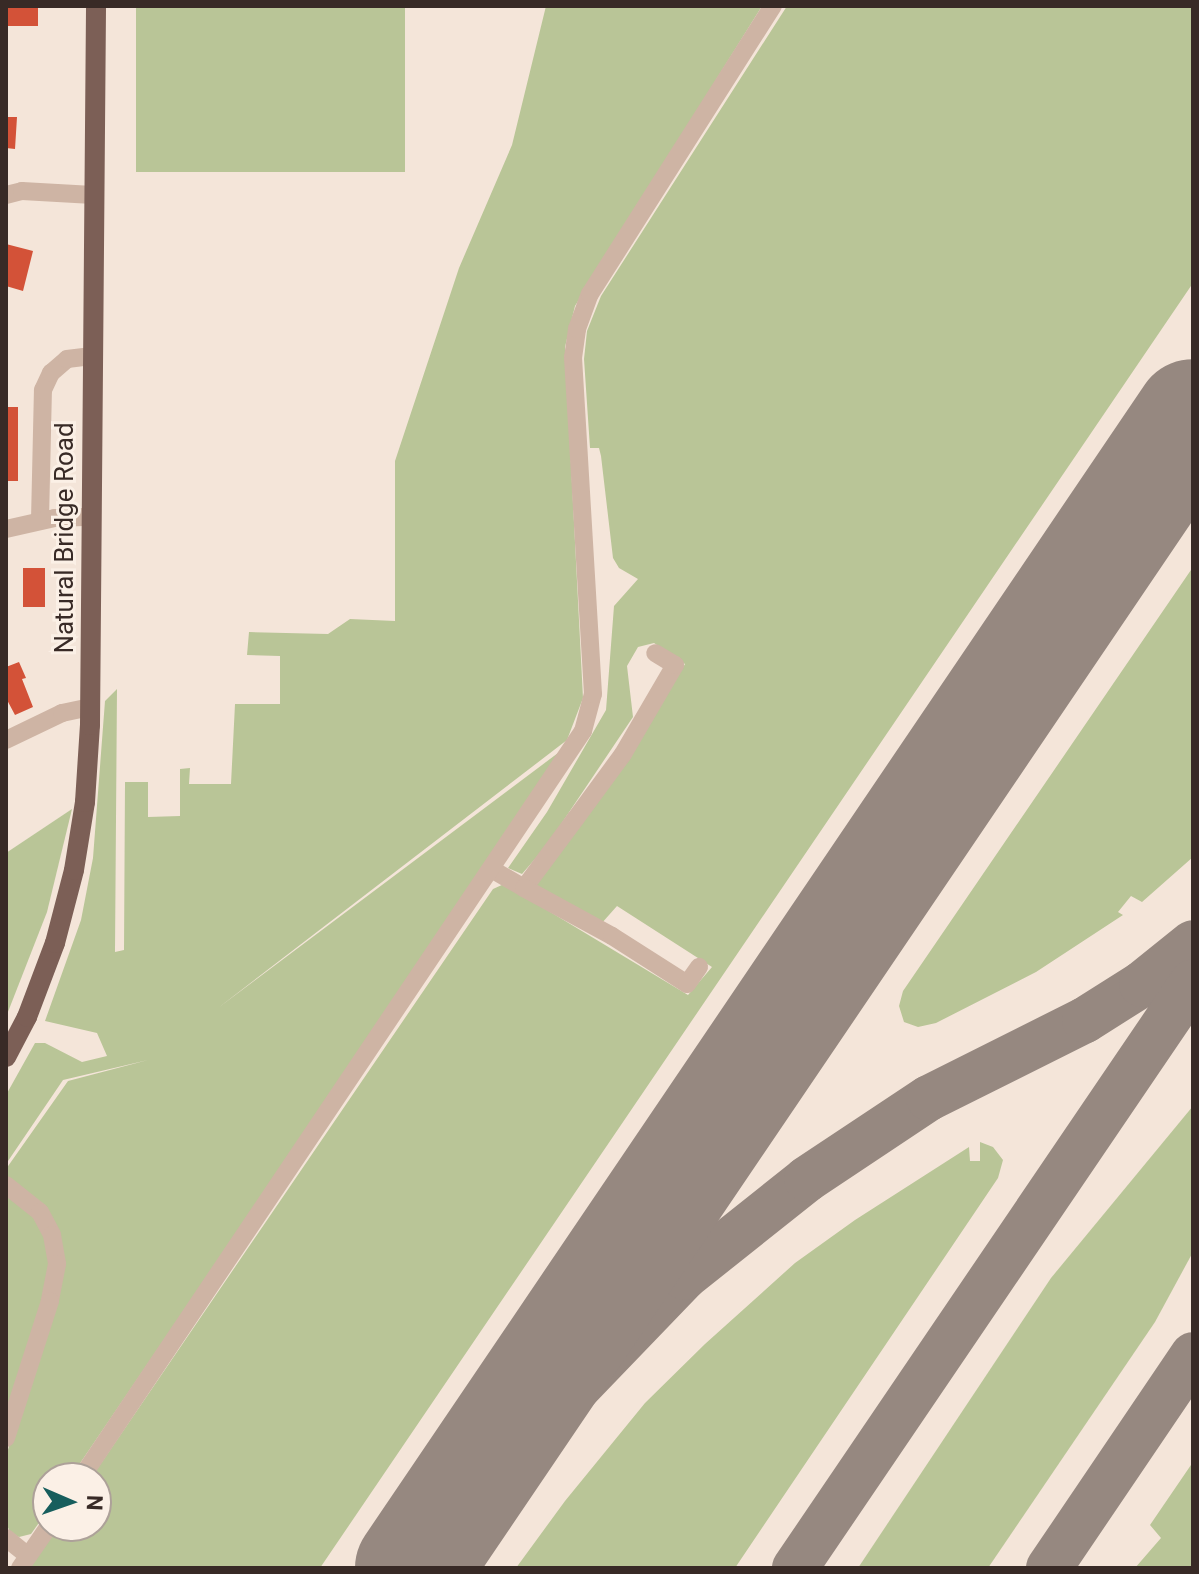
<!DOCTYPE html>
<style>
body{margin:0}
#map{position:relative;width:1199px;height:1574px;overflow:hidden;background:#f4e5d9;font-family:Roboto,sans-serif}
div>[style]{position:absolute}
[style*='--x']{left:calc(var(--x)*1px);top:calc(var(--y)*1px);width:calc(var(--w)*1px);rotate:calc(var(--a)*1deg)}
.green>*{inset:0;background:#b9c597;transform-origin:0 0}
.taxiway>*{height:46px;margin:-23px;padding:0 23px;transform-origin:23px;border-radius:23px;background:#968880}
.runway>*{height:116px;margin:-58px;padding:0 58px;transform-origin:58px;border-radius:58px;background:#968880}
.building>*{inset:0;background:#d35238;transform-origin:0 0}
.minor>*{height:18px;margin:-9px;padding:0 9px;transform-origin:9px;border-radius:9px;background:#ceb4a4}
.major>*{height:20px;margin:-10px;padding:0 10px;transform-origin:10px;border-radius:10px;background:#7c5f56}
span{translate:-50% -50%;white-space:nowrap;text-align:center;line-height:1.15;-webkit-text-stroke:6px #fbf0e6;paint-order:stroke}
.street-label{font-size:26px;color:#382a26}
.frame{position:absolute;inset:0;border:8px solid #382a26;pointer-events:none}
.north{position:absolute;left:32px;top:1462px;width:80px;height:80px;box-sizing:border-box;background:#fbf0e6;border:2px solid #ada199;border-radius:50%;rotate:92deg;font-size:22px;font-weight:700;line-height:32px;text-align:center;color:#382a26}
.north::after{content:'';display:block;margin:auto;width:28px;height:36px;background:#175e5d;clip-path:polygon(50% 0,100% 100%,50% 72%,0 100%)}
</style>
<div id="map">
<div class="green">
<div style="left:136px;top:6px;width:269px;height:166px"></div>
<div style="clip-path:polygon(546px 6px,762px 6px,575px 306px,565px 347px,583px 698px,567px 740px,218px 1008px,558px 753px,561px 756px,70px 1478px,48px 1478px,48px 1510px,31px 1534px,19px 1537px,10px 1532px,6px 1523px,6px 1456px,56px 1297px,62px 1245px,6px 1181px,6px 1169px,68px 1081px,148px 1060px,63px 1080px,6px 1164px,6px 1095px,35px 1043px,45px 1043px,82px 1062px,107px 1056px,97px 1033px,45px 1021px,81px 920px,93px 858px,105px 701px,117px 689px,115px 952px,124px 950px,125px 782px,148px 782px,148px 817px,180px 816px,180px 769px,190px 768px,189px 784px,231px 784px,235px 704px,280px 704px,280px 656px,247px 655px,249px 632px,328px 634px,350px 619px,395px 621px,395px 461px,459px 268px,512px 145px)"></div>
<div style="clip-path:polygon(787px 6px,1193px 6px,1193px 283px,320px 1568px,30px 1568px,58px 1526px,96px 1526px,96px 1478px,91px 1478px,493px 889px,504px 884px,688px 995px,712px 967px,617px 906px,601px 924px,534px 887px,655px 715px,685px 664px,654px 643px,638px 647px,627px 666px,633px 717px,547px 845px,522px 874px,508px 868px,547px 812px,606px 710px,614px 606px,638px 579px,619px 568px,613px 558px,601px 456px,599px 448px,590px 448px,584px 359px,587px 331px,601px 296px)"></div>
<div style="clip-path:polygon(1193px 567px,1193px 857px,1142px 902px,1131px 896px,1118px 912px,1123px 915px,1036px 972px,936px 1023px,918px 1027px,904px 1022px,899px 1006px,903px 991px)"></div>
<div style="clip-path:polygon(72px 809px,47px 912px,6px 1017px,6px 853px)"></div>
<div style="clip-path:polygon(1193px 1106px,1193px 1252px,1155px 1322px,988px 1568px,858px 1568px,1051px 1278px)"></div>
<div style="clip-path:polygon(980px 1142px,993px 1147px,1003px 1160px,998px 1178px,735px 1568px,516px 1568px,565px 1501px,645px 1403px,705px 1344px,795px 1263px,855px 1220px,969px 1147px,970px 1161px,980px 1161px)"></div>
<div style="clip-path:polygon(6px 1194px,36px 1218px,52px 1256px,48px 1282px,6px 1422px)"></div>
<div style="clip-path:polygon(1193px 1462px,1193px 1568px,1135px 1568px,1161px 1538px,1150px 1525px)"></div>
</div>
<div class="taxiway">
<div style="--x:1162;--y:462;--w:42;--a:-42.1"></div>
<div style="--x:432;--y:1539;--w:364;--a:-46.1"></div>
<div style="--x:684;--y:1277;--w:157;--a:-38.5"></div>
<div style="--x:807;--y:1179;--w:146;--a:-33.6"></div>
<div style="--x:929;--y:1098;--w:174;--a:-26.6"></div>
<div style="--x:1085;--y:1020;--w:67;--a:-32.3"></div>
<div style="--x:1142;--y:984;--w:65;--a:-38.8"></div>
<div style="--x:795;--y:1568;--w:708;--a:-55.82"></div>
<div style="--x:1049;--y:1568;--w:257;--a:-55.9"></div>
</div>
<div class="runway">
<div style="--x:413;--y:1568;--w:1390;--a:-55.88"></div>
</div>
<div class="building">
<div style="left:6px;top:6px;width:32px;height:20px"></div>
<div style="clip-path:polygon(6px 117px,17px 117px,15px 149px,6px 148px)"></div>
<div style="clip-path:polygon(6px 244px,33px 251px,23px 291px,6px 286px)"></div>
<div style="left:6px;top:407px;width:12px;height:74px"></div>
<div style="left:23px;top:568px;width:22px;height:39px"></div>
<div style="clip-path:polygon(19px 662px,26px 678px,22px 679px,33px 707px,15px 715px,6px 698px,6px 667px)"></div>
</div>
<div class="minor">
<div style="--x:6;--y:195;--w:16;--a:-14"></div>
<div style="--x:22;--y:191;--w:71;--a:3.2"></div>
<div style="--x:40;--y:520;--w:130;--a:-88.7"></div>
<div style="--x:43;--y:390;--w:19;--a:-65"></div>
<div style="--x:51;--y:373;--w:21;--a:-41"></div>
<div style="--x:67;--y:359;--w:25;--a:-7"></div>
<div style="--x:6;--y:529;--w:50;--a:-12.7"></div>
<div style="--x:55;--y:518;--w:36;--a:-2"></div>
<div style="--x:6;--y:740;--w:62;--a:-25.7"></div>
<div style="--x:62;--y:713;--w:29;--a:-12"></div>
<div style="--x:493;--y:870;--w:36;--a:30"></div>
<div style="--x:524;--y:888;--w:87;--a:-53.4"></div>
<div style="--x:576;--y:818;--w:79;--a:-53.7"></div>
<div style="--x:623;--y:754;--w:103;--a:-59.7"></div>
<div style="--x:675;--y:665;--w:23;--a:-149"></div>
<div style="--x:524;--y:888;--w:100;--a:28.6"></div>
<div style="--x:612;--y:936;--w:89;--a:32.6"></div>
<div style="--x:687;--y:984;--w:21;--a:-55"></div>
<div style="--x:6;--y:1185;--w:43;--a:38.5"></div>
<div style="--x:40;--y:1212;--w:26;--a:62"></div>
<div style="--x:52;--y:1235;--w:29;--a:80"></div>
<div style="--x:57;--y:1264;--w:38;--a:101"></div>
<div style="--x:50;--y:1301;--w:144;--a:107.8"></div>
<div style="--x:81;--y:1478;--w:900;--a:-56.1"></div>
<div style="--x:583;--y:731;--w:38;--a:-75"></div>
<div style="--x:593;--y:694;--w:337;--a:-93.4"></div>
<div style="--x:573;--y:358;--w:29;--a:-82"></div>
<div style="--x:577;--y:329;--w:37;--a:-70"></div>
<div style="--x:590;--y:294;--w:341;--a:-57.6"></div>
<div style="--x:6;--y:1538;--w:28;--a:39"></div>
<div style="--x:20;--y:1568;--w:51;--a:-55.4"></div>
</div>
<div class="major">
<div style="--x:6;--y:1057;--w:45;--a:-62.3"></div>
<div style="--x:27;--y:1017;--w:79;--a:-69.3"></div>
<div style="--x:55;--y:943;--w:75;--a:-75.4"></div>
<div style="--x:74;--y:870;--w:69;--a:-80.8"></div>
<div style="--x:85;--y:802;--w:77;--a:-86.3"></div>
<div style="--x:90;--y:725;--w:719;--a:-89.52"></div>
</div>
<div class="street-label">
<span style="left:65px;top:538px;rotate:-90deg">Natural Bridge Road</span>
</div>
<div class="frame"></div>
<div class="north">N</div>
</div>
